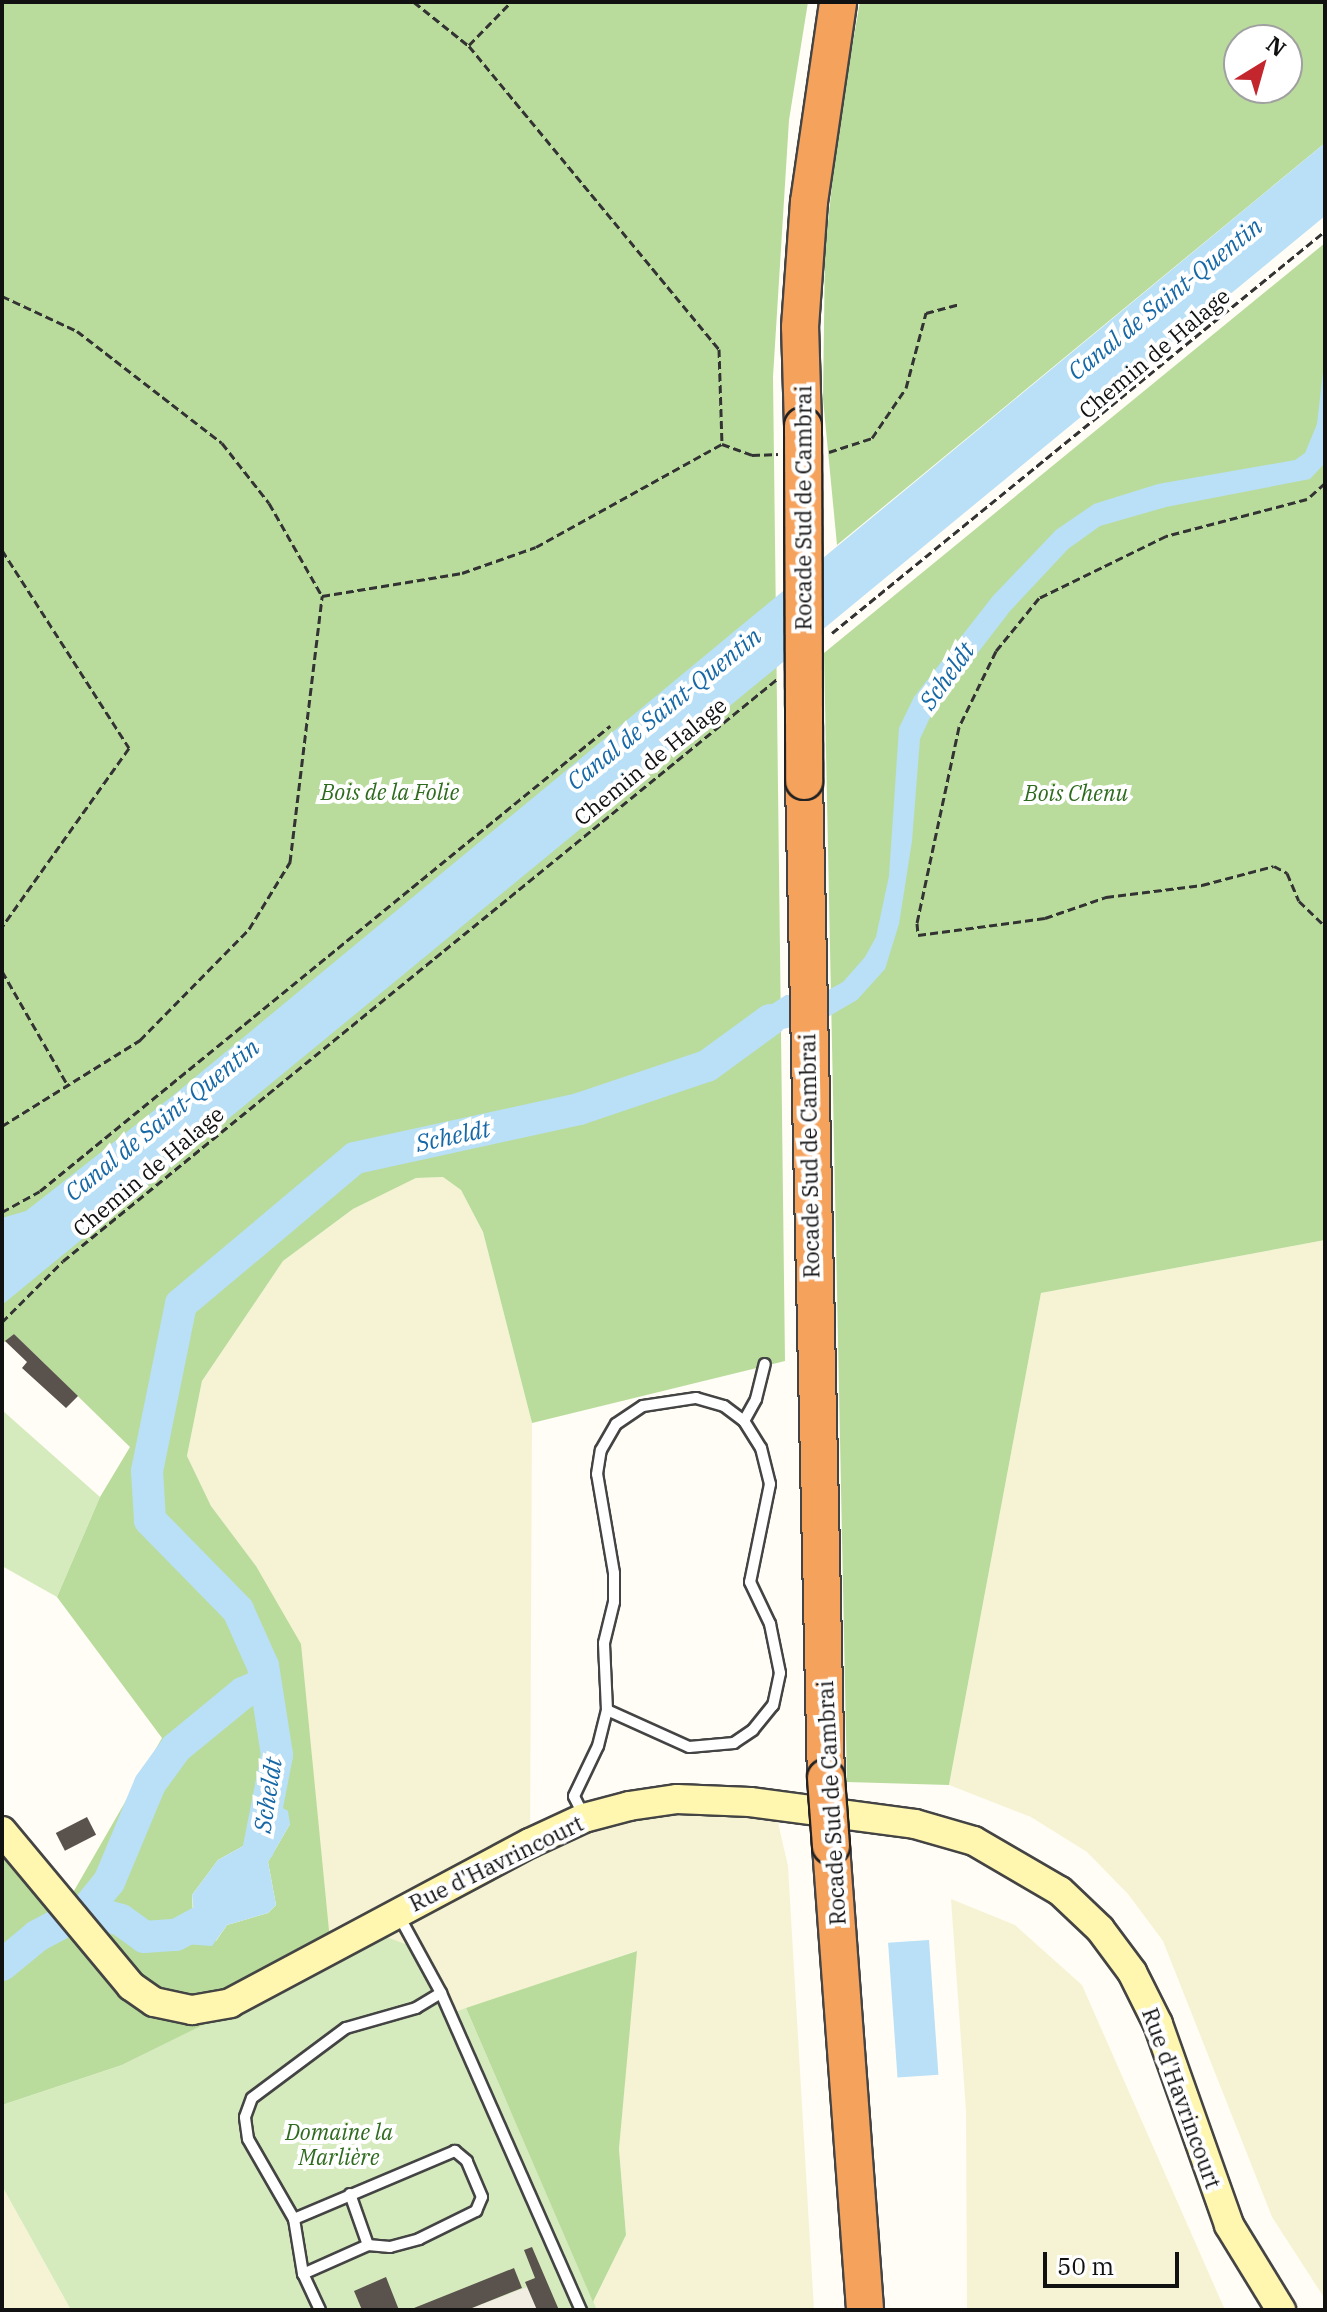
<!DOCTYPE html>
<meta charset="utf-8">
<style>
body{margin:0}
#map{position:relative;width:1327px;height:2312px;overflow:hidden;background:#fffdf5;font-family:"IBM Plex Serif",serif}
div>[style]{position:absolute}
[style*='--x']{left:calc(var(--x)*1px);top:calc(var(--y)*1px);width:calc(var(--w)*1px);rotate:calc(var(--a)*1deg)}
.farmland>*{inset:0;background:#f6f3d4}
.green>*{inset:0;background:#d5ebbd}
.forest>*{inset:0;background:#b9dc9c}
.plaza>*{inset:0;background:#f1ede2}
.water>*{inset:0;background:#b9e0f7;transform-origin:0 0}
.river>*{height:32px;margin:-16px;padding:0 16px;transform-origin:16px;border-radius:16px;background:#b9e0f7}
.building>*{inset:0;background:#5a524d;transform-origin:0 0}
.path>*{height:3px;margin-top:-1.5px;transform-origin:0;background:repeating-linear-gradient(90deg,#333 0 8px,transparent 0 12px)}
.roads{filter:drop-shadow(2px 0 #444) drop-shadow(-2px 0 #444) drop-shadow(0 2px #444) drop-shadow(0 -2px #444)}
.lane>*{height:10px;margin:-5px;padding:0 5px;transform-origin:5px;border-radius:5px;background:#fff}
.secondary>*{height:28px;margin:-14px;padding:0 14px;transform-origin:14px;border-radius:14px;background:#fff6b0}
.highway>*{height:36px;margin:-18px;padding:0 18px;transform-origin:18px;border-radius:18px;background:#f5a25d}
.bridges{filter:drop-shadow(2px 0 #222) drop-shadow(-2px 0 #222) drop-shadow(0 2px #222) drop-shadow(0 -2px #222)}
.highway-bridge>*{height:36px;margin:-18px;padding:0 18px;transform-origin:18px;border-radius:18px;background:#f5a25d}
span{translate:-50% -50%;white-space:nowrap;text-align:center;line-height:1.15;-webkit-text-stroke:8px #fff;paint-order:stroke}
.street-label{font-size:22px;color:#111}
.park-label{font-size:22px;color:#2f6b1f;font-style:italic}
.water-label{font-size:24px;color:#1768a6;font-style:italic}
.frame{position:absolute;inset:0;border:4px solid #111;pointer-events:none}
.north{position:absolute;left:1223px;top:24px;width:80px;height:80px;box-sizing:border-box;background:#fff;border:2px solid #a0a0a0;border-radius:50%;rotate:37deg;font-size:22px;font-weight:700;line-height:32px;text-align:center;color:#111}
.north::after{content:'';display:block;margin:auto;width:28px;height:36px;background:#c4262e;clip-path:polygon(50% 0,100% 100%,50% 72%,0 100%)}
.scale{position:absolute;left:1043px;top:2252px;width:136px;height:36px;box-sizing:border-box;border:4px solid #111;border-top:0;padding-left:10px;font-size:24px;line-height:28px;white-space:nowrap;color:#111;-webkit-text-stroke:6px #fff;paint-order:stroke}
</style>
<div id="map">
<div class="farmland">
<div style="clip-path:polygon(443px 1177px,461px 1190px,483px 1232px,532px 1423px,530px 1842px,584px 1818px,774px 1805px,788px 1866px,814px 2310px,597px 2310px,593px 2302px,626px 2235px,619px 2149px,636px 1951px,446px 2016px,408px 1946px,332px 1961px,256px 1566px,211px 1506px,187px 1456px,202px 1381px,283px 1261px,353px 1209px,416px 1178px)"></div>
<div style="clip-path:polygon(1325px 1240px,1325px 2299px,1272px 2217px,1163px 1941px,1128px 1894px,1087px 1852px,1031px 1817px,949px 1785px,1041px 1293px)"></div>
<div style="clip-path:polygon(951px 1899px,1015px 1925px,1082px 1985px,1225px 2310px,967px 2310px,966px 2111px)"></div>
<div style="clip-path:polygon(2px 2186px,71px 2310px,2px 2310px)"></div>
</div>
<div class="green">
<div style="clip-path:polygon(2px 1410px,100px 1497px,57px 1597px,2px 1566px)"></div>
<div style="clip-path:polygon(381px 1935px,408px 1945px,446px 2015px,466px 2008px,597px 2310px,71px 2310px,2px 2186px,2px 2105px,122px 2065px)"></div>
</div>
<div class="forest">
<div style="clip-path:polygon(evenodd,2px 2px,808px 2px,789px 120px,773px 377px,785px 1361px,532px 1423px,483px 1232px,461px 1190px,443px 1177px,416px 1178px,353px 1209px,283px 1261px,202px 1381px,187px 1456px,211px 1506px,256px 1566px,301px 1644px,332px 1961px,122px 2065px,2px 2105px,2px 1812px,71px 1896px,162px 1738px,57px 1597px,100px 1497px,130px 1447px,14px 1334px,2px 1344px,2px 2px,257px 1821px,290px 1824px,268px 1862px,276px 1905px,268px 1913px,227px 1925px,216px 1941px,193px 1915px,192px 1895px,218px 1860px,252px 1841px,257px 1821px)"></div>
<div style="clip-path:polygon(evenodd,860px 2px,1325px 2px,1325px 143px,837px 545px,823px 399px,825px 250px,839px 120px,860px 2px,1239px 40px,1287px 40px,1287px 88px,1239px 88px,1239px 40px)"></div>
<div style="clip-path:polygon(1325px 243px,1325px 1240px,1041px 1293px,949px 1785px,847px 1782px,824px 653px)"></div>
<div style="clip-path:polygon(637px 1951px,619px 2149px,626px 2235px,593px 2302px,466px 2008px)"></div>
</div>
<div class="plaza">
<div style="clip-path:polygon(527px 2287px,537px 2310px,467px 2310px)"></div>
</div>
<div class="water">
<div style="clip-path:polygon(1325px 143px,1325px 216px,2px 1305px,2px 1218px,26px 1211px,170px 1098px)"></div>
<div style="clip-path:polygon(1325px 354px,1325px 463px,1310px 479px,1166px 507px,1100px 526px,1068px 549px,1010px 611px,933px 711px,920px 739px,912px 841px,899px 924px,885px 969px,857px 1000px,826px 1018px,772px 1032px,743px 1057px,728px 1036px,747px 1020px,786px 995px,821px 994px,843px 982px,865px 957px,876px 937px,889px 876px,899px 728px,914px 697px,993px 596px,1056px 530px,1094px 504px,1158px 484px,1295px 460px,1305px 453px,1317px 424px)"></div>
<div style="clip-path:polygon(271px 1801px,288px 1811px,290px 1824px,268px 1862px,276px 1905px,268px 1913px,227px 1925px,212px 1946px,184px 1944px,176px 1930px,194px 1913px,192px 1895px,218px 1860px,252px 1841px,257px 1821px)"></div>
<div style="left:929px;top:1940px;width:135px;height:41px;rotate:86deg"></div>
</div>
<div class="river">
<div style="--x:259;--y:1847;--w:94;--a:-78.9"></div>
<div style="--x:277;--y:1755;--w:90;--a:-98.9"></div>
<div style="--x:263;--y:1666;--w:61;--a:-114.1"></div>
<div style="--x:238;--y:1610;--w:126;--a:-134.4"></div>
<div style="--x:150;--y:1520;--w:49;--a:-93.5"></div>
<div style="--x:147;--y:1471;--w:170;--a:-78.5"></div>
<div style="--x:181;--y:1304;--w:227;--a:-40"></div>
<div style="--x:355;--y:1158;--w:229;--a:-12.3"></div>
<div style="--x:579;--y:1109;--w:135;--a:-18.6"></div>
<div style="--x:707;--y:1066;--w:78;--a:-36.1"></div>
<div style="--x:86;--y:1910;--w:36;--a:-51"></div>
<div style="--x:109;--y:1882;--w:106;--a:-67.3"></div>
<div style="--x:150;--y:1784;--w:44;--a:-54.2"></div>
<div style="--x:176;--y:1748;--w:87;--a:-39.4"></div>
<div style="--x:243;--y:1693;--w:24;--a:-24"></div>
<div style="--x:2;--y:1965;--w:45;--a:-39.6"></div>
<div style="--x:37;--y:1936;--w:55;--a:-28"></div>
<div style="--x:86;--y:1910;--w:36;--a:16"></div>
<div style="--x:121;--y:1920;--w:29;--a:36"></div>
<div style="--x:144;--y:1937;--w:32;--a:-4"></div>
<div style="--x:176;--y:1935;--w:42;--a:-28.4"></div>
</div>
<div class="building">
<div style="clip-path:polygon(14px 1334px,78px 1396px,66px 1408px,22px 1368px,27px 1362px,5px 1341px)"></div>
<div style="left:87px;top:1817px;width:20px;height:35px;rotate:63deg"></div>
<div style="clip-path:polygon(532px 2247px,559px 2310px,537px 2310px,525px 2282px,535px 2278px,524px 2250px)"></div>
<div style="clip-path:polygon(514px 2268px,522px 2288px,467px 2310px,409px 2310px)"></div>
<div style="clip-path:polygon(386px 2277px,399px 2310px,362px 2310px,354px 2291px)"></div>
</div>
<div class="path">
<div style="--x:414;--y:2;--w:70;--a:38.7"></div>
<div style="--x:469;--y:46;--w:393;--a:50.5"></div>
<div style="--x:719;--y:349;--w:95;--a:88.2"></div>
<div style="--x:469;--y:45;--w:60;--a:-45.7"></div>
<div style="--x:2;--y:296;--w:83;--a:25"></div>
<div style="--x:77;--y:331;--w:183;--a:37.7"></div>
<div style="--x:222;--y:443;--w:76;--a:51.9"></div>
<div style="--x:269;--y:503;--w:107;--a:60.3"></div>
<div style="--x:829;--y:452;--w:45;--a:-18"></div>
<div style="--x:872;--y:438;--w:60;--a:-55.8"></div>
<div style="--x:906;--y:388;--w:78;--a:-75.1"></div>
<div style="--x:926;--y:313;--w:34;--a:-15"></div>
<div style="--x:1325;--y:483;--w:24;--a:138"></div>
<div style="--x:1307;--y:499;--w:146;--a:165.3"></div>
<div style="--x:1166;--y:536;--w:141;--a:154"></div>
<div style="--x:1039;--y:598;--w:68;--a:129.1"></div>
<div style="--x:996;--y:651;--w:85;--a:116"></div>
<div style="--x:959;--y:727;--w:200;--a:102.1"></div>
<div style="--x:917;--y:923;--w:12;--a:85"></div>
<div style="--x:918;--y:935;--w:128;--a:-7.6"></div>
<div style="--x:1045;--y:918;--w:65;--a:-19"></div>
<div style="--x:1106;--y:897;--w:97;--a:-7.1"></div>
<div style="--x:1202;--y:885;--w:74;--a:-14.8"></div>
<div style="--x:1274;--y:866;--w:15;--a:28"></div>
<div style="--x:1287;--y:873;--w:30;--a:67"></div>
<div style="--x:1299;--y:901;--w:36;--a:44"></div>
<div style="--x:2;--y:550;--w:235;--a:57.3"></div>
<div style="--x:129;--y:748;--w:219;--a:125.4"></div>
<div style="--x:832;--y:633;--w:636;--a:-39.19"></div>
<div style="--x:2;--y:971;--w:133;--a:60.1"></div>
<div style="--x:2;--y:1126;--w:163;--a:-31.9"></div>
<div style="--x:140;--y:1040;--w:156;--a:-45.5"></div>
<div style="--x:249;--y:929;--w:79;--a:-58.5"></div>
<div style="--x:290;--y:862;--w:268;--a:-83.1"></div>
<div style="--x:322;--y:596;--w:142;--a:-9.3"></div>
<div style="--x:462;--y:573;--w:78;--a:-19.4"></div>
<div style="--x:536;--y:547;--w:213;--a:-29"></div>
<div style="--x:722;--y:444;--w:32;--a:20"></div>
<div style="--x:752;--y:455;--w:26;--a:-2"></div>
<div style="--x:2;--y:1212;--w:43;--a:-28.9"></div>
<div style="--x:40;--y:1191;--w:736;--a:-39.21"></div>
<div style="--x:2;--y:1322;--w:86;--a:-45"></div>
<div style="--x:63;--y:1261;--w:921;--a:-39.18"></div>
</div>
<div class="roads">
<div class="lane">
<div style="--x:696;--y:1398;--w:29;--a:16"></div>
<div style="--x:724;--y:1406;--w:25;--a:37"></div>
<div style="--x:744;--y:1421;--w:32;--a:58"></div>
<div style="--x:761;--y:1448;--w:37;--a:76"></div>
<div style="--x:770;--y:1484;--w:100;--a:101.5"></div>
<div style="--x:750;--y:1582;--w:47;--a:64.5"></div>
<div style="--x:770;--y:1624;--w:50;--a:78.5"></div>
<div style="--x:780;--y:1673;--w:33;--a:102"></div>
<div style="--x:773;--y:1705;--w:32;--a:129"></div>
<div style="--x:753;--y:1730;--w:23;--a:146"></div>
<div style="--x:734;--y:1743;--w:45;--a:174.9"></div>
<div style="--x:689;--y:1747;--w:90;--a:-155.7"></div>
<div style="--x:607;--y:1710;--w:67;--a:-92.6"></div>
<div style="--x:604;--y:1643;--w:42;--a:-76.3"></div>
<div style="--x:614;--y:1602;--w:29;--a:-90"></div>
<div style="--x:614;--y:1573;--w:100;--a:-99.7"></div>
<div style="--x:597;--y:1474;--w:24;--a:-81"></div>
<div style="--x:601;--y:1450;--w:30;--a:-60"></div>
<div style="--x:616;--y:1424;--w:32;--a:-34"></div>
<div style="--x:643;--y:1406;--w:54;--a:-8.6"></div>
<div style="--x:744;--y:1421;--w:25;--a:-61"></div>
<div style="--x:756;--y:1399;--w:36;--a:-76"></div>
<div style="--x:584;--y:1816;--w:22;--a:-117"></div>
<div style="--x:574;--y:1796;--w:55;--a:-64.4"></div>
<div style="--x:598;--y:1746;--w:37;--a:-76"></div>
<div style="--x:398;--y:1914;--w:90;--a:61.4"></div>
<div style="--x:441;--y:1993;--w:347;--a:66.2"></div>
<div style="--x:350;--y:2194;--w:54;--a:70.6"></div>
<div style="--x:294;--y:2219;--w:56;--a:80.7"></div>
<div style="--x:320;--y:2310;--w:40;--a:-115"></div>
<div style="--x:303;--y:2274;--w:71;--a:-24"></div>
<div style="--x:368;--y:2245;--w:22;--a:5"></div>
<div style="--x:390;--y:2247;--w:30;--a:-15"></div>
<div style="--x:419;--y:2239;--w:64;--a:-26.2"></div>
<div style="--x:476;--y:2211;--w:15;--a:-67"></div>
<div style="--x:482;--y:2197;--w:39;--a:-113"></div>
<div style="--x:467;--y:2161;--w:16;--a:-140"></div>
<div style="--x:455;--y:2151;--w:175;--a:157.1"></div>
<div style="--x:294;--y:2219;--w:92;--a:-119.9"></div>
<div style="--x:248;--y:2139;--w:22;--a:-98"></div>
<div style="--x:245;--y:2117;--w:20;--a:-70"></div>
<div style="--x:252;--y:2098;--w:117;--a:-36.7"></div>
<div style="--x:346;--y:2028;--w:73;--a:-15.9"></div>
<div style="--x:416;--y:2008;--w:29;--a:-31"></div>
</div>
<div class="secondary">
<div style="--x:2;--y:1831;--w:202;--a:50.2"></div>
<div style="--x:131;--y:1986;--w:28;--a:35"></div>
<div style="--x:154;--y:2002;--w:39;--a:12"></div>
<div style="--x:192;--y:2010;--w:39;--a:-10"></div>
<div style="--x:230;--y:2003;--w:340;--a:-28.1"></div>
<div style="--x:530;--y:1843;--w:60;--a:-24.8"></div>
<div style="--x:584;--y:1818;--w:47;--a:-14.9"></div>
<div style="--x:629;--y:1806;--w:49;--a:-8.3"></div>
<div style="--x:677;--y:1799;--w:73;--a:2.4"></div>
<div style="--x:750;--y:1802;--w:166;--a:7.6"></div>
<div style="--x:915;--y:1824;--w:61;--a:16.1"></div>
<div style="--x:974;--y:1841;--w:99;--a:30.2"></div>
<div style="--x:1060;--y:1891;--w:55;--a:43.5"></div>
<div style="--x:1100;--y:1929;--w:54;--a:53.3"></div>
<div style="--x:1132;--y:1972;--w:58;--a:63.4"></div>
<div style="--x:1158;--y:2024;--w:213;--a:70.5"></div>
<div style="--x:1229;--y:2225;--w:100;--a:58.5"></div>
</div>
<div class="highway">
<div style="--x:803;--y:426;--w:99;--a:-91.7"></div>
<div style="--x:800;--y:327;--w:125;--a:-85.9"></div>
<div style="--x:809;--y:202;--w:202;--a:-81.7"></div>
<div style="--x:804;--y:781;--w:997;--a:88.74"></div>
<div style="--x:831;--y:1846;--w:465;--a:85.8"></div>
</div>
</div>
<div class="bridges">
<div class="highway-bridge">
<div style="--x:803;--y:426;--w:355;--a:89.8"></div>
<div style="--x:826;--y:1778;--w:68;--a:85.8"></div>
</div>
</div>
<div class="street-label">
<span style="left:1154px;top:353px;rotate:-40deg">Chemin de Halage</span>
<span style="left:803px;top:508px;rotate:-90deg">Rocade Sud de Cambrai</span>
<span style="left:650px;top:761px;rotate:-39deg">Chemin de Halage</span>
<span style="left:809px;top:1156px;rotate:-91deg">Rocade Sud de Cambrai</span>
<span style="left:148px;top:1171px;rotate:-40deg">Chemin de Halage</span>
<span style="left:831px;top:1803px;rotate:-93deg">Rocade Sud de Cambrai</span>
<span style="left:496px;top:1863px;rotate:-26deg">Rue d'Havrincourt</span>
<span style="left:1182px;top:2098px;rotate:70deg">Rue d'Havrincourt</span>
</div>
<div class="park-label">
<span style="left:390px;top:792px">Bois de la Folie</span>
<span style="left:1076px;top:793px">Bois Chenu</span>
<span style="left:339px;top:2144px">Domaine la<br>Marlière</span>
</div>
<div class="water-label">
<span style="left:1165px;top:299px;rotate:-39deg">Canal de Saint-Quentin</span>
<span style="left:947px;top:676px;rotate:-54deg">Scheldt</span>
<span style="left:664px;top:709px;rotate:-39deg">Canal de Saint-Quentin</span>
<span style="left:162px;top:1120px;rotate:-39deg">Canal de Saint-Quentin</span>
<span style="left:453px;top:1136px;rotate:-12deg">Scheldt</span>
<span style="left:268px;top:1795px;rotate:-81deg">Scheldt</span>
</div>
<div class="frame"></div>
<div class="north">N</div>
<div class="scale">50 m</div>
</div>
